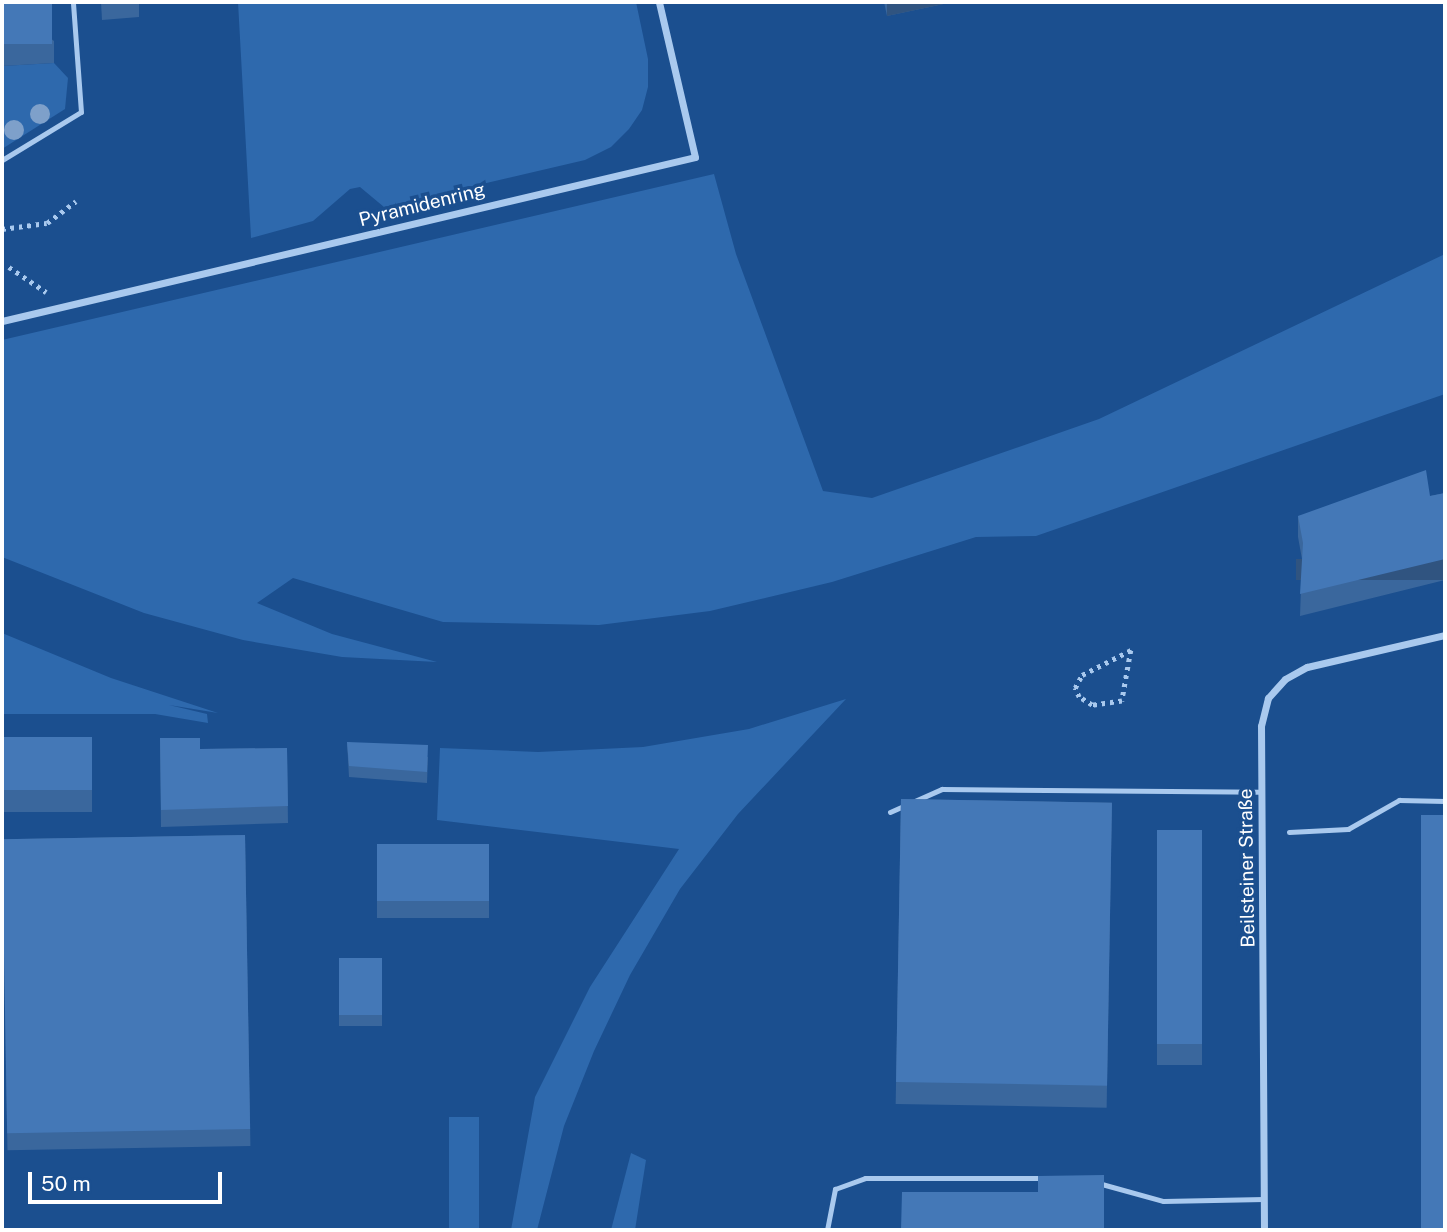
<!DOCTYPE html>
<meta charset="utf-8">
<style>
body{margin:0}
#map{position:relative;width:1447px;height:1232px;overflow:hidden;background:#1b4f8f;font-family:"Public Sans",sans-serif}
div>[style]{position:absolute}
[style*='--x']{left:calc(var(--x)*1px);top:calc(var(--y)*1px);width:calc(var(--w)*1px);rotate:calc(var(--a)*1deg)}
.green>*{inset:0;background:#2e69ad;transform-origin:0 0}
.path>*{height:4.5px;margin-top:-2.25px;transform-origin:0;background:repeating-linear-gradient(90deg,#a9c9ee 0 3.5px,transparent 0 8.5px)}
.service>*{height:5px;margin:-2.5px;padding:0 2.5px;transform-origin:2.5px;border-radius:2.5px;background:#a9c9ee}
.minor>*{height:7px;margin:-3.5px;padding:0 3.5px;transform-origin:3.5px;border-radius:3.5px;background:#a9c9ee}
.trees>*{width:20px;height:20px;margin:-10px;border-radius:50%;background:#7ea0ca}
.wall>*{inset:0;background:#3a679d;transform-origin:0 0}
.shaded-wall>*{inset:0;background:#305480;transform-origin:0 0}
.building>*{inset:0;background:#4478b7;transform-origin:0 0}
span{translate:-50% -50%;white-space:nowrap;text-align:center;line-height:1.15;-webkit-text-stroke:7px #1b4f8f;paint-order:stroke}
.street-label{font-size:19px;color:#fff}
.frame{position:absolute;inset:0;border:4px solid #fff;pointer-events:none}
.scale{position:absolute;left:28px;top:1172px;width:194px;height:32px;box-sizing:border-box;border:4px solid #fff;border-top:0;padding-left:9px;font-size:21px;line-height:24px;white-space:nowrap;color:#fff;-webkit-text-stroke:5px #1b4f8f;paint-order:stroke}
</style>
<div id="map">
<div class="green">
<div style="clip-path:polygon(238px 2px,636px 2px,648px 59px,648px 87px,642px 110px,629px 129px,611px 147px,585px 160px,384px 207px,360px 187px,350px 189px,313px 221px,251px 238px)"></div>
<div style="clip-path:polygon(54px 63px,68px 78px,65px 109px,2px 149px,2px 66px)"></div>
<div style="clip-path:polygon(714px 174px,736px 254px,823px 491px,872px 498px,1099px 419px,1445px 254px,1445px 394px,1036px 536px,976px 537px,832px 582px,710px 611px,599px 625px,443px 622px,293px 578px,257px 603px,332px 634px,437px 662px,342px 657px,243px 640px,144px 613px,2px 557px,2px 340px)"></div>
<div style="clip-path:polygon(2px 633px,111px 678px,218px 713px,169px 705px,207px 714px,208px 723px,155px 714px,2px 714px)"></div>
<div style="clip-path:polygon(846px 699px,738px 814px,680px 889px,630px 975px,594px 1051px,564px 1126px,537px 1230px,511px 1230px,535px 1097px,590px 987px,679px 849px,437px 820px,440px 748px,538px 752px,643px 747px,749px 729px)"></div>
<div style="left:449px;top:1117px;width:30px;height:113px"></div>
<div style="clip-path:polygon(631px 1153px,646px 1160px,635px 1230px,611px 1230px)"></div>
</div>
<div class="path">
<div style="--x:2;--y:229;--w:45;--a:-7.6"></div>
<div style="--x:47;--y:223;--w:36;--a:-37"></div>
<div style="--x:9;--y:267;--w:45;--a:34"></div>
<div style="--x:1131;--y:650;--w:52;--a:100"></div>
<div style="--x:1122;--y:701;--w:30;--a:172"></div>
<div style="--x:1092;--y:705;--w:15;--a:-148"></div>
<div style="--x:1079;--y:697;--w:10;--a:-114"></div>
<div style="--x:1075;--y:688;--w:15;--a:-62"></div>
<div style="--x:1082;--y:675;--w:55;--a:-27"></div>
</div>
<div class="service">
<div style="--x:2;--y:160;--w:92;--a:-31.3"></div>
<div style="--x:81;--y:112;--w:110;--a:-94.2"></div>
<div style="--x:890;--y:812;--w:57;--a:-23.9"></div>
<div style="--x:942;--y:789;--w:320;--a:0.5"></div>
<div style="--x:1289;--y:832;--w:59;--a:-2.9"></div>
<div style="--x:1348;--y:829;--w:59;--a:-29.6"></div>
<div style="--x:1399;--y:800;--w:46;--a:1.2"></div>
<div style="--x:1098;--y:1183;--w:67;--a:15.5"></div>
<div style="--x:1163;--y:1201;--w:101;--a:-1.1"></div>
<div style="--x:827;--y:1230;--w:42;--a:-79"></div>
<div style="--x:835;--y:1189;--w:32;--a:-20"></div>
<div style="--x:865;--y:1178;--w:178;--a:0"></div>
</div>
<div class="minor">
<div style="--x:2;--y:321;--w:712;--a:-13.31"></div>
<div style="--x:695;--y:157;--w:159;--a:-103.1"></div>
<div style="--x:1264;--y:1230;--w:504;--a:-90.34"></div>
<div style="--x:1261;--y:726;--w:29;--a:-76"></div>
<div style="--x:1268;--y:698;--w:25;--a:-48"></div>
<div style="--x:1285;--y:679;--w:25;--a:-29"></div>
<div style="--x:1307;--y:667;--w:142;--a:-13.1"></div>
</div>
<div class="trees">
<div style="left:40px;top:114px"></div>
<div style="left:14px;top:130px"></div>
</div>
<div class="wall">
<div style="clip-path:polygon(2px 2px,54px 41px,54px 63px,2px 66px)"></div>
<div style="clip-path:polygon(101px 2px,139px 2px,139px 17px,102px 20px)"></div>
<div style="clip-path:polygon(884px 2px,953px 2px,887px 16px)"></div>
<div style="clip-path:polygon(1445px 493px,1445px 580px,1300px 616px,1302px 559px,1298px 537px,1298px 516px,1430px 496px)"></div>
<div style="left:2px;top:737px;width:90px;height:75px"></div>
<div style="clip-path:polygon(160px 738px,200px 749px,287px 748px,288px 823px,161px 827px)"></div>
<div style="clip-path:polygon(347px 742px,428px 757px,427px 783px,349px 777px)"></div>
<div style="left:901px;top:799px;width:211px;height:305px;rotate:1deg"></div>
<div style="left:1157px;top:830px;width:45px;height:235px"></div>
<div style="left:245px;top:835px;width:311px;height:243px;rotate:89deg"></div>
<div style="left:377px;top:844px;width:112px;height:74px"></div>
<div style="left:339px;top:958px;width:43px;height:68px"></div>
</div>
<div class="shaded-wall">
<div style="clip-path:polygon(887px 2px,953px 2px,887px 16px)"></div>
<div style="left:1445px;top:559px;width:21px;height:149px;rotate:90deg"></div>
</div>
<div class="building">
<div style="left:2px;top:2px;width:50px;height:42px"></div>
<div style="clip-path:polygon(102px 2px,127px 2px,102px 4px)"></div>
<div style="clip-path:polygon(1426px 470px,1430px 496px,1445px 493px,1445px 559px,1300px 594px,1303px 543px,1298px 516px)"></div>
<div style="left:2px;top:737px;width:90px;height:53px"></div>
<div style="clip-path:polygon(160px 738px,200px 738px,200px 749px,287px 748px,288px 806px,161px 810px)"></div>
<div style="clip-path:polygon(347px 742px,428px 745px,427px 772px,349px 766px)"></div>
<div style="left:901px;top:799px;width:211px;height:283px;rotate:1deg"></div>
<div style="left:1421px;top:815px;width:24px;height:415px"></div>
<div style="left:1157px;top:830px;width:45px;height:214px"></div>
<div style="left:245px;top:835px;width:294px;height:243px;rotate:89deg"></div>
<div style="left:377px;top:844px;width:112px;height:57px"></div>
<div style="left:339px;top:958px;width:43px;height:57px"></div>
<div style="clip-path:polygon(1104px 1175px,1104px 1230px,901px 1230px,902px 1192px,1038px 1192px,1038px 1176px)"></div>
</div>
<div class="street-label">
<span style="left:422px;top:205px;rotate:-14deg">Pyramidenring</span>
<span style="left:1247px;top:868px;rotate:-91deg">Beilsteiner Straße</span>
</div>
<div class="frame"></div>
<div class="scale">50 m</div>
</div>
